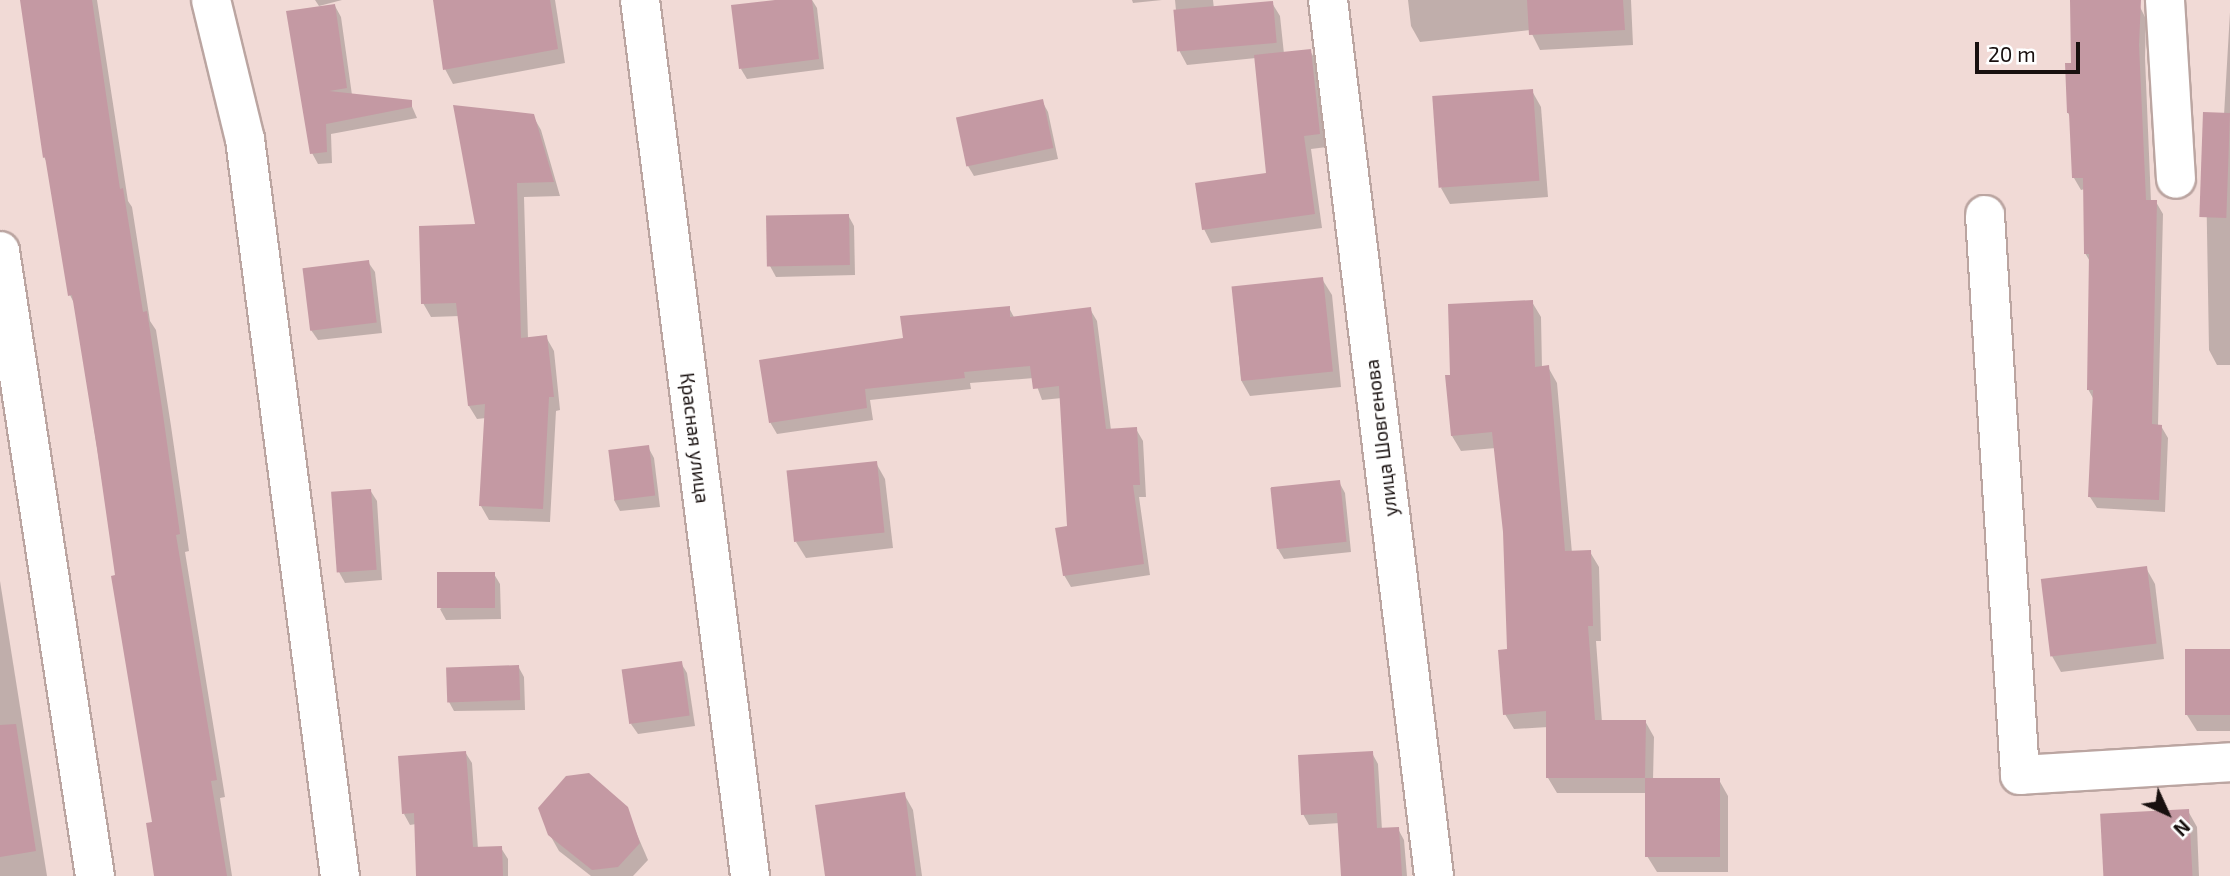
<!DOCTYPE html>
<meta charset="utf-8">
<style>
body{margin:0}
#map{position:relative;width:2230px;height:876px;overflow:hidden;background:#f1dad6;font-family:"Exo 2",sans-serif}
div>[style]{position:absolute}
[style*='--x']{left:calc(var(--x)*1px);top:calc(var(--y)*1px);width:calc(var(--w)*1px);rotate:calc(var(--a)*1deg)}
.shadow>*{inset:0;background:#0003}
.building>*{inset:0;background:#c499a3;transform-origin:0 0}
.roads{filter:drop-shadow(2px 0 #bba5a1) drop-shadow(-2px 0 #bba5a1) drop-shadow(0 2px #bba5a1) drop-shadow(0 -2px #bba5a1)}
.minor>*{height:38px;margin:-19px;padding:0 19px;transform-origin:19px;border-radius:19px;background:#fff}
span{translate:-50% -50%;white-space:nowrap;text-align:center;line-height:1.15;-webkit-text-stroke:6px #fff;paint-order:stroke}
.street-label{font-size:19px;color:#18100f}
.north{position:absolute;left:2132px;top:778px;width:70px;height:70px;-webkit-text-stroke:5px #fff;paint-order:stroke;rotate:135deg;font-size:19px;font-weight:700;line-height:28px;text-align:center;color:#18100f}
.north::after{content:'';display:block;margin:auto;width:24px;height:32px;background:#18100f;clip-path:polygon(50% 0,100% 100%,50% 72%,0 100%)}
.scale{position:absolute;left:1975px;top:42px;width:105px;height:32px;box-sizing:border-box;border:4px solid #18100f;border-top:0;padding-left:9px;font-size:21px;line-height:24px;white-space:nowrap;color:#18100f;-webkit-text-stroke:5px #fff;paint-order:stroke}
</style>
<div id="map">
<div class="shadow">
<div style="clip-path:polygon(21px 0,97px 0,128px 201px,132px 207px,150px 321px,156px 330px,171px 426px,189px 551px,185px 552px,225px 797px,220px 798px,232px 876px,156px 876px,154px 824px,117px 577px,75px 305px,70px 295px,48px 164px,44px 157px)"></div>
<div style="clip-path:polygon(315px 0,342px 0,319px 6px)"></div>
<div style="clip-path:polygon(435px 0,555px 0,565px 63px,453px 84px,445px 69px)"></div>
<div style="clip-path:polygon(790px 0,812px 0,817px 8px,824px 69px,747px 79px,741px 69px)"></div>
<div style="clip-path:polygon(1132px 0,1162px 0,1133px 3px)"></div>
<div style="clip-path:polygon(1175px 0,1213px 0,1214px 9px,1272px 3px,1280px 16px,1284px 54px,1310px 51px,1318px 64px,1327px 147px,1311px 149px,1322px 228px,1211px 243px,1204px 229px,1268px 174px,1256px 58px,1187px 65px,1180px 52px)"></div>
<div style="clip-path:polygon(1408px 0,1631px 0,1633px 45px,1540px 50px,1530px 30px,1420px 42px,1411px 26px)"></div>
<div style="clip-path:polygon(335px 6px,341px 17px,352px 95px,410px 102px,417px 118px,331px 134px,332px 163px,318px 164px,312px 153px)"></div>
<div style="clip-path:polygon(2140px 7px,2146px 19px,2145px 58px,2151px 202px,2156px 202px,2163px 214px,2158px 426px,2161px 426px,2168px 438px,2165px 512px,2097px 508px,2090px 497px,2094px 400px,2088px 389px,2091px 263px,2085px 253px,2085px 189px,2081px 190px,2074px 178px,2071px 118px,2068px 113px,2072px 65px)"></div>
<div style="clip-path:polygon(2230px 12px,2230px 365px,2217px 365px,2209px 350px,2205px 114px,2224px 115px)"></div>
<div style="clip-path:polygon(1532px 91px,1541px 107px,1548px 197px,1450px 204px,1441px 188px)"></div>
<div style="clip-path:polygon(1042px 101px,1048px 112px,1058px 159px,974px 176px,968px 166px,958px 119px)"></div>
<div style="clip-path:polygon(533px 116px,541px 130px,560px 196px,524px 197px,528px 339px,546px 337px,554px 351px,560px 410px,556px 411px,550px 522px,489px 520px,481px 506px,486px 418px,477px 419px,469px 406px,460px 316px,431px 317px,423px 303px,477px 226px)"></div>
<div style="clip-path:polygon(848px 215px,854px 226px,855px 275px,776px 277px,770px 266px)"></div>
<div style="clip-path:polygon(368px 262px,375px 272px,382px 333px,318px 340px,311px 330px)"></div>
<div style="clip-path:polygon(1322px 279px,1332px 295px,1341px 387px,1250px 396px,1241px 380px,1233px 288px)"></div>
<div style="clip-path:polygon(1532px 302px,1541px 317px,1542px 368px,1548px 367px,1557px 383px,1572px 553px,1590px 552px,1599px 567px,1601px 641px,1596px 641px,1602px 722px,1645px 721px,1654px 737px,1653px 780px,1719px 780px,1728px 796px,1728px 872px,1657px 872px,1647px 856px,1647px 793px,1557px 793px,1548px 778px,1548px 727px,1514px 729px,1505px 714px,1509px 651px,1505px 532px,1496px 448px,1461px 451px,1452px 436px,1452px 376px)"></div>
<div style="clip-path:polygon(1009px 308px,1015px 319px,1090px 309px,1097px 321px,1111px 430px,1136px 429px,1143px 441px,1146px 497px,1139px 497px,1150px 575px,1071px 587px,1064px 575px,1069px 528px,1062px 398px,1042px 400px,1034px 378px,970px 383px,971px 389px,870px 400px,873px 420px,777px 434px,770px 422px,905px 340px)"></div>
<div style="clip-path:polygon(648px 447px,654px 458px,660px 507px,620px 511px,614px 500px)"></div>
<div style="clip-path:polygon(876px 463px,885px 479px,893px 548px,806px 558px,796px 542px)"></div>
<div style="clip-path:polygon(1339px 482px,1345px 493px,1351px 552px,1284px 559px,1278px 549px)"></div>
<div style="clip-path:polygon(370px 490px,377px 501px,382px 580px,345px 583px,339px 572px)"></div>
<div style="clip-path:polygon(2146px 568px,2155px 584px,2164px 659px,2061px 672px,2052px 656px,2043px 581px)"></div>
<div style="clip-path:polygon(494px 574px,500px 584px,501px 619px,446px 620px,440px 609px)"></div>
<div style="clip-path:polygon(0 581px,47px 876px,0 876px)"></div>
<div style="clip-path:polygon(2230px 651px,2230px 731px,2197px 731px,2187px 715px)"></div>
<div style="clip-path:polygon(681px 663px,687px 673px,695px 726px,638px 734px,631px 724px)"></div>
<div style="clip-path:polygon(518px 666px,524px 677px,525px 710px,454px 711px,448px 700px)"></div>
<div style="clip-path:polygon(465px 752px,472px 763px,478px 849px,501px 848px,508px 859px,508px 876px,418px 876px,416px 824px,410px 825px,404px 814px)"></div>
<div style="clip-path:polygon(1372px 753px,1378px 764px,1382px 830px,1398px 829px,1404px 840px,1407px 876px,1343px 876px,1340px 823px,1309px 825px,1303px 814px)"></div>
<div style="clip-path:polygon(904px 794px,913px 810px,922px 876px,827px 876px)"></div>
<div style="clip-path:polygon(626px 809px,648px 860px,633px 876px,591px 876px,559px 851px,550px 835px)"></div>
<div style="clip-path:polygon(2188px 811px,2197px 827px,2199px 876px,2105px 876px)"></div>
</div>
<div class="building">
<div style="clip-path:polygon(20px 0,92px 0,120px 189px,123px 188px,143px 312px,147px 311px,162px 408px,180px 534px,176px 535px,217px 780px,211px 781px,227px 876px,154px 876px,146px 823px,152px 822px,111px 576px,115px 575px,97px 449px,72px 295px,68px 296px,45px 157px,43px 158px)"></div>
<div style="clip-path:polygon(433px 0,550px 0,558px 49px,443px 70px)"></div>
<div style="clip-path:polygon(775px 0,812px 0,819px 59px,739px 69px,731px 5px)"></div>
<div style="clip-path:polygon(1527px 0,1623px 0,1625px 30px,1529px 35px)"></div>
<div style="clip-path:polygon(2070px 0,2141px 0,2139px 45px,2146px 200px,2157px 200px,2152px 424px,2162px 425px,2159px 500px,2088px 497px,2093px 390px,2087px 390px,2089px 254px,2084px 254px,2083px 178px,2072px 178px,2069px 113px,2067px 113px,2065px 63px,2071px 63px)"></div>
<div style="left:1273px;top:1px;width:42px;height:100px;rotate:85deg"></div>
<div style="clip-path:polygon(335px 4px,347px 88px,329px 91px,412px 100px,412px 107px,326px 124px,327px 152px,310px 154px,286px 11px)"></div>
<div style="clip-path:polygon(1311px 49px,1320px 134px,1304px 136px,1315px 214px,1202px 230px,1195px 183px,1266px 173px,1254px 55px)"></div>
<div style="left:1533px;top:89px;width:92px;height:101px;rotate:86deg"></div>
<div style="left:1043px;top:99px;width:50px;height:89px;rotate:78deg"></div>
<div style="clip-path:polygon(453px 105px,534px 114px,554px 182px,517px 183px,521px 338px,547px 335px,554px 397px,549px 397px,543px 509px,479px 506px,485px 404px,468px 406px,456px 303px,421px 304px,419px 226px,475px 224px)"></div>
<div style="left:2203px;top:112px;width:27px;height:105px;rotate:2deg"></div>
<div style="left:849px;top:214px;width:51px;height:83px;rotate:89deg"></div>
<div style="left:369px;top:260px;width:63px;height:67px;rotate:83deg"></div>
<div style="left:1323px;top:277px;width:95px;height:92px;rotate:84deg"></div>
<div style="clip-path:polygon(1533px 300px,1535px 367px,1549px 365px,1565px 551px,1591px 550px,1593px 626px,1588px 626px,1595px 720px,1646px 720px,1645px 778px,1546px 778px,1546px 711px,1503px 715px,1498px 650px,1507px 649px,1503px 532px,1492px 432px,1451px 436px,1445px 375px,1450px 375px,1448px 304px)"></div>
<div style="clip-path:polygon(1010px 306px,1010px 317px,1091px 307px,1106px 429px,1137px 427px,1140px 485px,1133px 485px,1144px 564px,1063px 576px,1055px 528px,1067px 526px,1059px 386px,1033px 389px,1030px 366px,964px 372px,965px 378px,865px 389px,867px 408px,769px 423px,759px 360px,903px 338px,900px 316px)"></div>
<div style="left:649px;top:445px;width:51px;height:41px;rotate:83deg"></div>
<div style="left:877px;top:461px;width:72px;height:91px;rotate:84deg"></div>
<div style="left:1340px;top:480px;width:62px;height:70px;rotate:84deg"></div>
<div style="left:371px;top:489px;width:81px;height:40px;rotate:86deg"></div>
<div style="left:2147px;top:566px;width:78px;height:107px;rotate:83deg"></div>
<div style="left:495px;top:572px;width:36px;height:58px;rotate:90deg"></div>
<div style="left:2230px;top:649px;width:66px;height:45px;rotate:90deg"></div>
<div style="left:682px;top:661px;width:55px;height:61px;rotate:82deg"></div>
<div style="left:519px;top:665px;width:35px;height:73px;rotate:88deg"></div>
<div style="clip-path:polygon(16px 724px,36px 851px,0 857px,0 725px)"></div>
<div style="clip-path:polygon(466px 751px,473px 847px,502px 846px,503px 876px,416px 876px,414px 813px,402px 814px,398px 756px)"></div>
<div style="clip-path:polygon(1373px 751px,1377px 828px,1399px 827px,1402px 876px,1341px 876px,1337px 813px,1301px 815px,1298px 755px)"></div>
<div style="clip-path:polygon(589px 773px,628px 807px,640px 843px,618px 867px,592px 870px,548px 835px,538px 808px,566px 776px)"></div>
<div style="left:1645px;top:778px;width:75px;height:79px"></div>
<div style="clip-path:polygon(905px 792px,916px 876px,825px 876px,815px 805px)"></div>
<div style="left:2189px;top:809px;width:67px;height:89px;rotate:87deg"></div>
</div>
<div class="roads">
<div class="minor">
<div style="--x:211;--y:0;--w:143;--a:76.3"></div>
<div style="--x:245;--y:139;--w:743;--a:82.66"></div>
<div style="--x:640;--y:0;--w:883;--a:82.84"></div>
<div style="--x:1328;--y:0;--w:882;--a:83.1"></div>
<div style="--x:2165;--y:0;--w:179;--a:86.5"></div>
<div style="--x:1985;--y:215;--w:561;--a:86.42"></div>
<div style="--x:2020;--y:775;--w:210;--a:-3.5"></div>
<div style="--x:0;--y:251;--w:632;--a:81.36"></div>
</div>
</div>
<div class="street-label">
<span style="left:695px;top:438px;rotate:83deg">Красная улица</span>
<span style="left:1381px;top:438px;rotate:-97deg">улица Шовгенова</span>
</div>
<div class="north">N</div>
<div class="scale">20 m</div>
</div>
